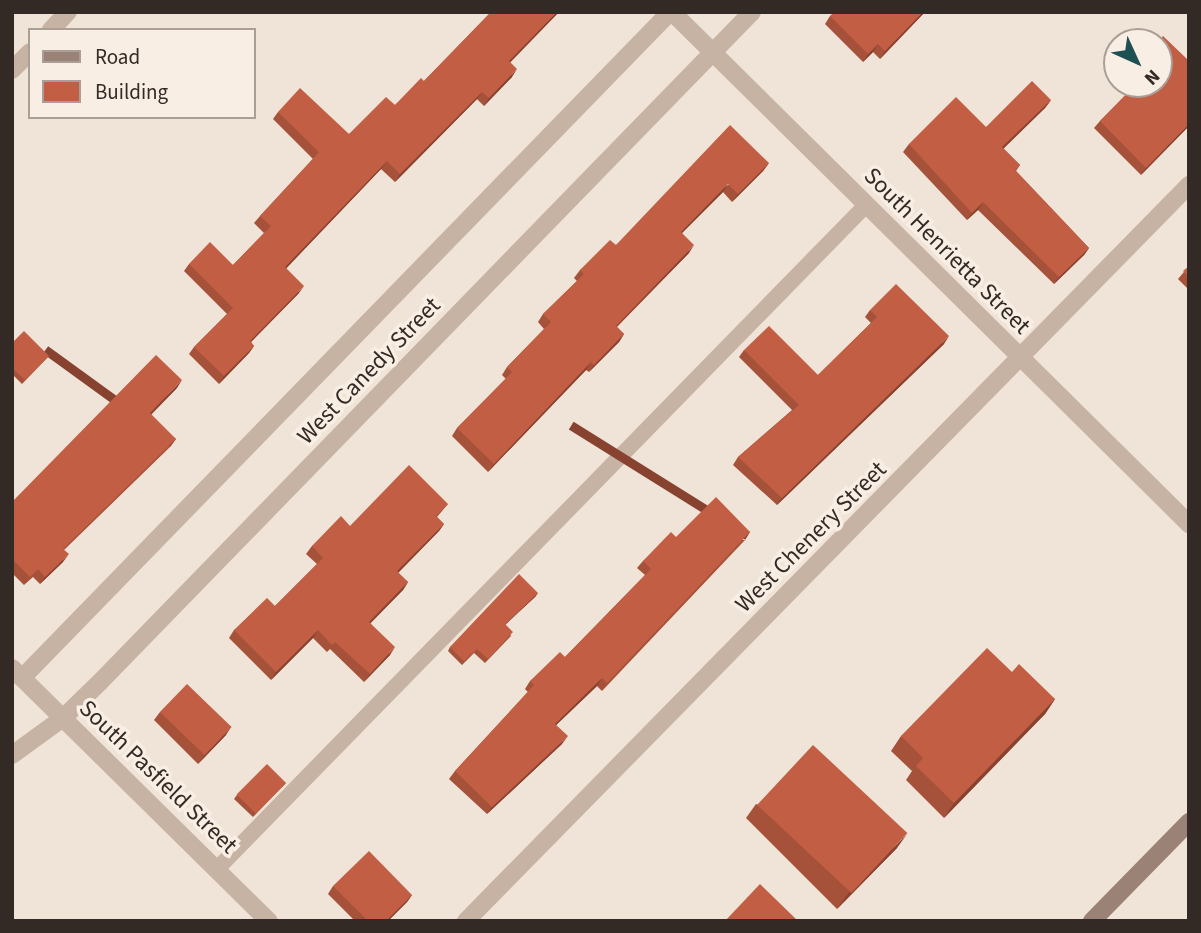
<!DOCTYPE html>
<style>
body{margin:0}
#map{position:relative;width:1201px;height:933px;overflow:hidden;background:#f0e3d7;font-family:"Source Sans 3",sans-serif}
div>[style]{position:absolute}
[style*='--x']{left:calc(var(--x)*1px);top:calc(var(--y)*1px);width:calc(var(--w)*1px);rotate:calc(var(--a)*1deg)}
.lane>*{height:16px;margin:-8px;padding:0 8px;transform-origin:8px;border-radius:8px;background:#c7b3a4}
.street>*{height:18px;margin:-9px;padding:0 9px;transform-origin:9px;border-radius:9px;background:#c7b3a4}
.secondary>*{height:18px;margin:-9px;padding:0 9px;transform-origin:9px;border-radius:9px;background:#9a8276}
.wall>*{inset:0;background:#a6513a}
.shaded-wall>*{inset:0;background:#874230;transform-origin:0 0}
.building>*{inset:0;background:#c15e44;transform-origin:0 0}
span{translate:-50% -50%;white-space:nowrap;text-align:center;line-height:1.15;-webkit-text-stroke:7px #f8eee3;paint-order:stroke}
.street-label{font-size:24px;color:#332925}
.frame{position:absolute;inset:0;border:14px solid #332925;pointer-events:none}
.legend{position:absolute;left:28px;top:28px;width:228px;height:91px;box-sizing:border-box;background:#f8eee3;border:2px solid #a99f97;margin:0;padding:9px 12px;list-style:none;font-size:21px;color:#332925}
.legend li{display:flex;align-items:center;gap:14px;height:35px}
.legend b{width:35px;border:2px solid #a99f97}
.north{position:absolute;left:1103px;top:28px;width:70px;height:70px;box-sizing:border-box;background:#f8eee3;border:2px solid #a99f97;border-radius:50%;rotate:135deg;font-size:19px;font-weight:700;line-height:28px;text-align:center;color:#332925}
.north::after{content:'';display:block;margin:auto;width:24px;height:32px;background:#1d5052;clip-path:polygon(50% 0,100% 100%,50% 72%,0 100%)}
</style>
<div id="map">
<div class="lane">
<div style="--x:216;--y:870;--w:930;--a:-45.65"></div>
</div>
<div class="street">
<div style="--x:672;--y:12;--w:728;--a:44.72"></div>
<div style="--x:51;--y:30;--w:25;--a:-47"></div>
<div style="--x:12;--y:70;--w:25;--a:-45"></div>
<div style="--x:12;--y:668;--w:361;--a:44.6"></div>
<div style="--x:22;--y:678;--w:929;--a:-45.78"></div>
<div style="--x:12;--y:755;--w:63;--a:-36"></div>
<div style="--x:63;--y:718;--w:52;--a:-44.2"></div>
<div style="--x:100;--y:682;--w:935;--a:-45.78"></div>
<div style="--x:466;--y:921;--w:1032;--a:-45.51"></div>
</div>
<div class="secondary">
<div style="--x:1092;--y:921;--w:139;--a:-45.6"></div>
</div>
<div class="wall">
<div style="clip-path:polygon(491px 12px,559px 12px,510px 62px,512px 77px,484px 106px,477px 99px,395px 182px,381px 169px,286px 268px,299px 293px,251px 342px,254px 346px,249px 353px,219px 384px,189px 354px,194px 347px,227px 314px,184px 271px,189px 264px,233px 265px,264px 233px,254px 223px,260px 216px,313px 159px,273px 119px,278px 112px,349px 134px,395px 105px,424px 81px)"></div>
<div style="clip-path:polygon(925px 12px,880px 59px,873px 52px,863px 62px,825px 24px,830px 16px)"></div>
<div style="clip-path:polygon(1189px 57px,1189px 126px,1141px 175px,1094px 128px,1100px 121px,1134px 87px,1131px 84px,1159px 84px)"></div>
<div style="clip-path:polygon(1051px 100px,1045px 108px,1003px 148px,1020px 165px,1016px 171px,1089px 248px,1084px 255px,1054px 284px,978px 210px,967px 220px,903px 152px,909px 144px,986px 127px)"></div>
<div style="clip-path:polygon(769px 163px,763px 171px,732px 202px,723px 192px,682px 233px,689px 253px,617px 327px,624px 334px,619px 342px,589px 372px,586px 370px,488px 472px,452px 436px,457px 428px,506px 379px,502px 375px,507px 367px,544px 329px,538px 322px,543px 314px,577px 281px,574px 278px,580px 270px,616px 245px)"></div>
<div style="clip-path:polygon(1189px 266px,1189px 290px,1178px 279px)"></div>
<div style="clip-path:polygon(870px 310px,944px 344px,777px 505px,733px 465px,738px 457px,792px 410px,739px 357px,744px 350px,818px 375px,871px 323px,865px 317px)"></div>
<div style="clip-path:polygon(12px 343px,49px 356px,22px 384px,12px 374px)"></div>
<div style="clip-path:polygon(177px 388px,151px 414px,171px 446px,64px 550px,63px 562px,40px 584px,33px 577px,24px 585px,12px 573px,12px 502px)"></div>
<div style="clip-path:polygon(448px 504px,437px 517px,444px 524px,439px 531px,398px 573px,408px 582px,403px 590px,370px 623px,390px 655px,364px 682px,330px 649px,327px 652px,313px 638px,271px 680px,229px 638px,234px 630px,275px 606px,317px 564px,306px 554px,312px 546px,350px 526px)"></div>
<div style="clip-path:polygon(676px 537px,745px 540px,602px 691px,597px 686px,556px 725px,562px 744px,487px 814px,449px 779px,455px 771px,528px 692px,525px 689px,530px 681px,565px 657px,645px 575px,637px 568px,643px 561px)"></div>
<div style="clip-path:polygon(538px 593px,535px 597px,505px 624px,511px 636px,485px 663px,474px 653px,462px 665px,448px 651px,450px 647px)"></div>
<div style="clip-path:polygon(1012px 672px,1055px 699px,1045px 714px,944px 818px,906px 780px,912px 771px,891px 751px,901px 736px)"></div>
<div style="clip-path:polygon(160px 712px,226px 735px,198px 764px,154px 720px)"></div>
<div style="clip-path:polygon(286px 783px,253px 817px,234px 799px,237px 795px)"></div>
<div style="clip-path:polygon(756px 804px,897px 848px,837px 909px,746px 818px)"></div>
<div style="clip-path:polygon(333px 886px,412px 895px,407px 902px,388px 921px,355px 921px,328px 894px)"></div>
</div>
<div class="shaded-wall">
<div style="clip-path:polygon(557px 12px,559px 12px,504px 69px,509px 61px)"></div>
<div style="clip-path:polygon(923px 12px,925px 12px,880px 59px,885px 51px)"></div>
<div style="clip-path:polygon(878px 44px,873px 52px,863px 62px,868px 54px)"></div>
<div style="clip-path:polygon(517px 69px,512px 77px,484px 106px,489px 98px)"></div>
<div style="clip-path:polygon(482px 92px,477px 99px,395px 182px,400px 174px)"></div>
<div style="clip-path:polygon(1051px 100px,1045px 108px,997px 155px,1002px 147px)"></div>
<div style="clip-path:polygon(1189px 124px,1189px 126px,1141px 175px,1146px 168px)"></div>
<div style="clip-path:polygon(387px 161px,381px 169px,280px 275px,285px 267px)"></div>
<div style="clip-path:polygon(769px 163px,763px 171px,732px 202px,738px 194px)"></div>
<div style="clip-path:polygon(728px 184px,723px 192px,676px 239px,681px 232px)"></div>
<div style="clip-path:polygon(983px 202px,978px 210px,967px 220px,972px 213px)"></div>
<div style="clip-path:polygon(694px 245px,689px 253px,610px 333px,616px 326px)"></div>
<div style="clip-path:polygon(1089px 248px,1084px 255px,1054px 284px,1059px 277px)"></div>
<div style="clip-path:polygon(304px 286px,299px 293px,244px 349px,250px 341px)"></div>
<div style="clip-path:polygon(624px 334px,619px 342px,589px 372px,594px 365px)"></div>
<div style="clip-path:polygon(949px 336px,944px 344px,777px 505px,782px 498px)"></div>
<div style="clip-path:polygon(254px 346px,249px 353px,219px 384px,224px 376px)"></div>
<div style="clip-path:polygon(591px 362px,586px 370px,488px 472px,494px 464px)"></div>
<div style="clip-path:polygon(182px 380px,177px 388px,145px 421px,150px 413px)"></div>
<div style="left:176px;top:439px;width:9px;height:158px;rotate:126deg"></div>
<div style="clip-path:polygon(444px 524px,439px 531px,392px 579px,397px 571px)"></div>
<div style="left:750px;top:532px;width:9px;height:208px;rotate:122deg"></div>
<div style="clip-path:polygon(69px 554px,63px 562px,40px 584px,45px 577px)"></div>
<div style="clip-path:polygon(408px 582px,403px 590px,364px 630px,369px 622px)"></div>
<div style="clip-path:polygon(538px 593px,535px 597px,502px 628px,505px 624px)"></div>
<div style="clip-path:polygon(318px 630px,313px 638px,271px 680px,276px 672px)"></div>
<div style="clip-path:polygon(395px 647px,390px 655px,364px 682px,370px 674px)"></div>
<div style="clip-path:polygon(602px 678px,597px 686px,549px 732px,555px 724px)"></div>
<div style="clip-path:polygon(1055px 699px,1045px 714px,944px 818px,954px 803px)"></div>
<div style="clip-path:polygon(231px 727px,226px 735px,198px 764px,204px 756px)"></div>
<div style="clip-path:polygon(568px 736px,562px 744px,487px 814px,492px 807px)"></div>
<div style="clip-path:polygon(907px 834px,897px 848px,837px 909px,847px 895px)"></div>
<div style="clip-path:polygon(412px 895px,407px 902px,388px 921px,386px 921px)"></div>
</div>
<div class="building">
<div style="clip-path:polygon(491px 12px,557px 12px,509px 61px,517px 69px,489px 98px,482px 92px,400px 174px,387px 161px,285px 267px,304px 286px,250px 341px,254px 346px,224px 376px,194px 347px,233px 308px,189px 264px,210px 242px,233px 265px,271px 226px,260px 216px,319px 152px,278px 112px,300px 88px,349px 134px,386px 97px,395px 105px,421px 78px,424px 81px)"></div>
<div style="clip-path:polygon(834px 12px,923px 12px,885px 51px,878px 44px,868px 54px,830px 16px)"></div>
<div style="clip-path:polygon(1163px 36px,1187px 59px,1189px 57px,1189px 124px,1146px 168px,1100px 121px,1136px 84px,1159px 84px,1159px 42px,1157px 42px)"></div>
<div style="clip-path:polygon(1032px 81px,1051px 100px,1002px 147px,1020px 165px,1015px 170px,1089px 248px,1059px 277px,983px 202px,972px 213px,909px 144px,956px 97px,986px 127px)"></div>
<div style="clip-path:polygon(730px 125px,769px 163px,738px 194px,728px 184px,681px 232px,694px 245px,616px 326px,624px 334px,594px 365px,591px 362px,494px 464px,457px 428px,512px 372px,507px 367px,551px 322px,543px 314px,584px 274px,580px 270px,610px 240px,616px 245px)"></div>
<div style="clip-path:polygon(1189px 266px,1189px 277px,1183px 271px)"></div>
<div style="clip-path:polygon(896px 284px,949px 336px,782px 498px,738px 457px,799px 405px,744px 350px,769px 326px,818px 375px,877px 317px,870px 310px)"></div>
<div style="clip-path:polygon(24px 331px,49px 356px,25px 380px,12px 368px,12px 343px)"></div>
<div style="clip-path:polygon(156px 355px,182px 380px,150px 413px,176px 439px,63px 549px,69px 554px,45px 577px,38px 569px,30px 577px,12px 559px,12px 502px)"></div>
<div style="clip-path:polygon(409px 465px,448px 504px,436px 516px,444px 524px,397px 571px,408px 582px,369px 622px,395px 647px,370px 674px,335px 642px,332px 645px,318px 630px,276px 672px,234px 630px,267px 598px,275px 606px,323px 558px,312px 546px,341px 516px,350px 526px)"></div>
<div style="clip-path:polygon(716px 497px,750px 532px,607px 683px,602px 678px,555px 724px,568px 736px,492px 807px,455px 771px,534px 685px,530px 681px,560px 652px,565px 657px,651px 569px,643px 561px,671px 532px,676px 537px)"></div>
<div style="clip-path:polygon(519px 574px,538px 593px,505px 624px,513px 632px,488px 659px,477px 649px,464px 661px,450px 647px)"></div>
<div style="clip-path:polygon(987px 648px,1012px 672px,1019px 664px,1055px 699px,954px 803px,916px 766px,923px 758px,901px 736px)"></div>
<div style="left:187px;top:684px;width:62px;height:39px;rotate:44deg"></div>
<div style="left:813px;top:745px;width:129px;height:82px;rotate:43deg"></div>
<div style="left:267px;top:764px;width:27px;height:43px;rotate:45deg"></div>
<div style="clip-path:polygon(369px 851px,412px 895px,386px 921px,368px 921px,333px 886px)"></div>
<div style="clip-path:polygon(760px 884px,798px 921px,725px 921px)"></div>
</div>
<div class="street-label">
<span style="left:947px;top:251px;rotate:45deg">South Henrietta Street</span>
<span style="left:369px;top:371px;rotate:-46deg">West Canedy Street</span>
<span style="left:811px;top:537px;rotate:-45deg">West Chenery Street</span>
<span style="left:158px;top:777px;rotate:44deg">South Pasfield Street</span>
</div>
<div class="frame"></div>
<ul class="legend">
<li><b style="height:9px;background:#9a8276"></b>Road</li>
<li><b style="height:19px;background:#c15e44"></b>Building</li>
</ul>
<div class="north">N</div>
</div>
